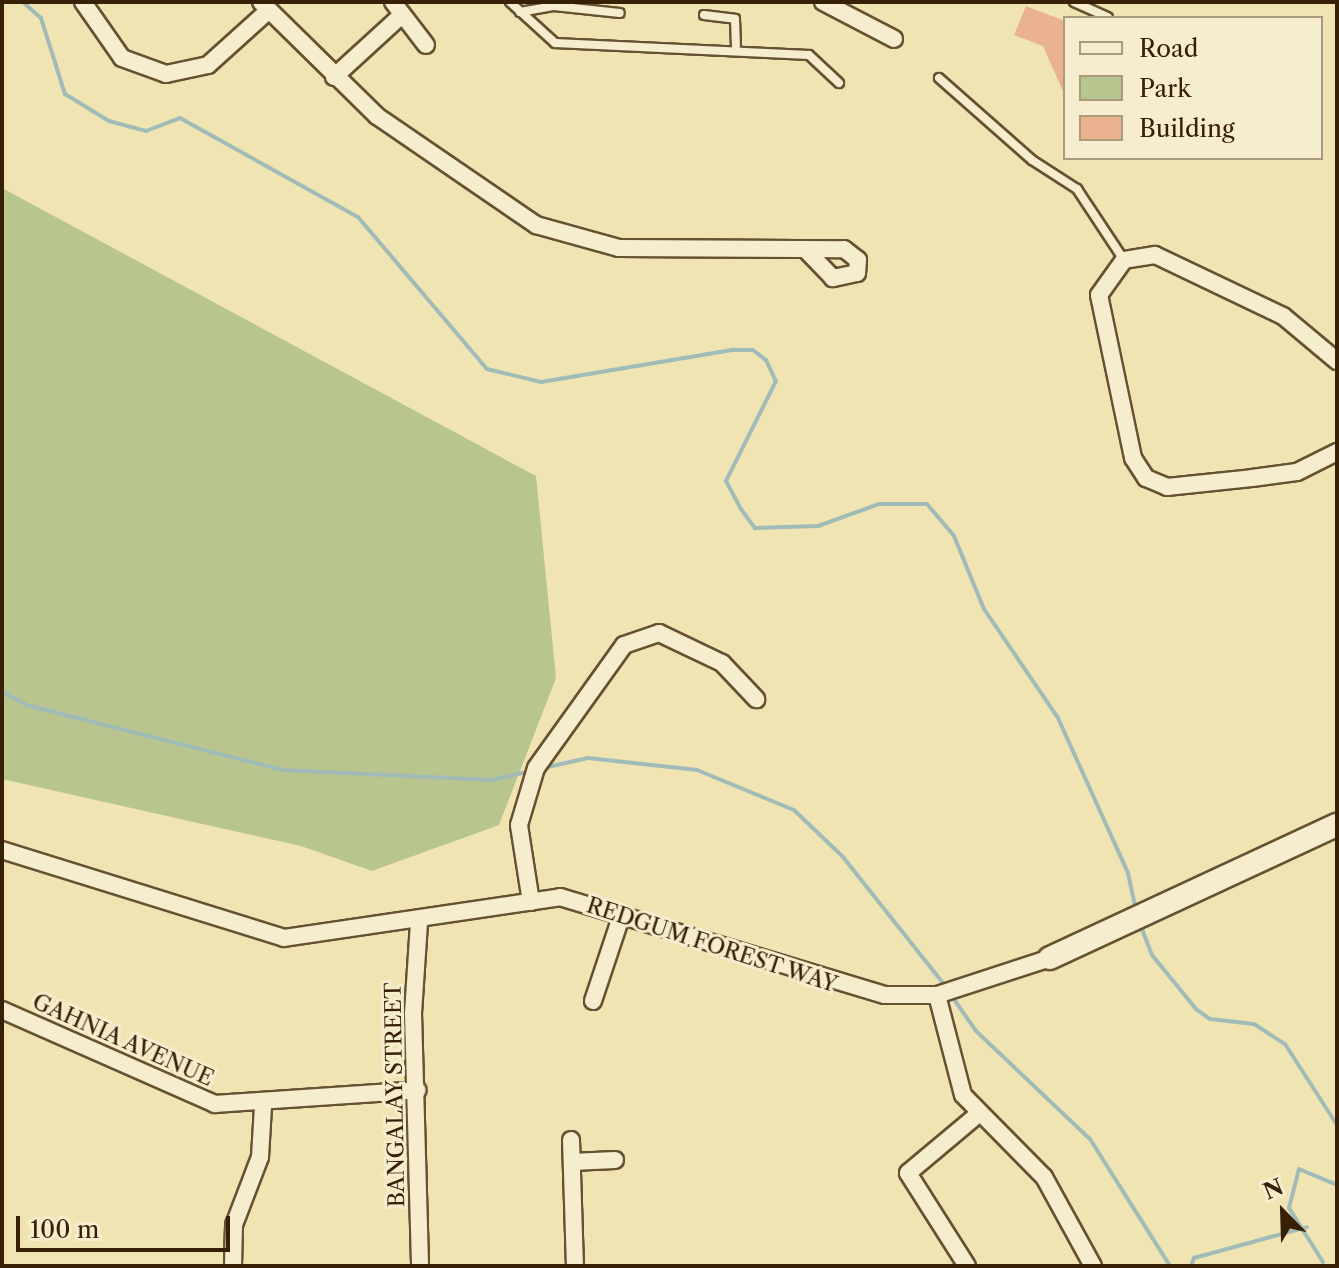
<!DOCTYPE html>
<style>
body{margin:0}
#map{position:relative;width:1339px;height:1268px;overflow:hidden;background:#f1e4b3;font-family:"Libre Caslon Text",serif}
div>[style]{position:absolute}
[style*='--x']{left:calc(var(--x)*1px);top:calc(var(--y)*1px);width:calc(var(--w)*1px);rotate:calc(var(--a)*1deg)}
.green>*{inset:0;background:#b8c58e}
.stream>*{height:4px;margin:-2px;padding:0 2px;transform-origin:2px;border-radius:2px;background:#a1bbb8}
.building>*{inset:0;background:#eab290}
.roads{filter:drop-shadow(2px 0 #665132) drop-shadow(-2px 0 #665132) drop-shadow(0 2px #665132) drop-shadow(0 -2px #665132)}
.lane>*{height:8px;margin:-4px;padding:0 4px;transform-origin:4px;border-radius:4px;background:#f6edce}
.street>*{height:16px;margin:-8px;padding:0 8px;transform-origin:8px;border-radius:8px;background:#f6edce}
.secondary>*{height:22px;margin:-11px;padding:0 11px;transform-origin:11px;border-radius:11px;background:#f6edce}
span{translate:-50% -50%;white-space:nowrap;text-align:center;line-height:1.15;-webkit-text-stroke:6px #f6edce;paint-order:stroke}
.street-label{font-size:22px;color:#382007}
.frame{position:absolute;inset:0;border:4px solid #382007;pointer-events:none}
.legend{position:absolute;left:1063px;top:16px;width:260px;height:144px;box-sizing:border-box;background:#f6edce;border:2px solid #aa9b7e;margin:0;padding:10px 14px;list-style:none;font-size:24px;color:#382007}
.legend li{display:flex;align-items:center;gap:16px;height:40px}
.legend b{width:40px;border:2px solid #aa9b7e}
.north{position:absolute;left:1243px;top:1172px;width:80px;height:80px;-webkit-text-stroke:6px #f6edce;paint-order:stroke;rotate:337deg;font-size:22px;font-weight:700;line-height:32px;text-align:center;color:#382007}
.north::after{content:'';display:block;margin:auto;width:28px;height:36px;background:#382007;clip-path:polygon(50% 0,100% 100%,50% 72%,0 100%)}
.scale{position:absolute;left:16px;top:1216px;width:214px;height:36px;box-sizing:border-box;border:4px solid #382007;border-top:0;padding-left:10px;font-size:24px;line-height:28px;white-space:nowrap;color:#382007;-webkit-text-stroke:6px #f6edce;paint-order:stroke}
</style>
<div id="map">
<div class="green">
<div style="clip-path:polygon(2px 188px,536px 476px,556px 678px,499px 825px,372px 871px,301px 846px,2px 779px)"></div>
</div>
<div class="stream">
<div style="--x:23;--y:2;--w:24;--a:42"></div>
<div style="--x:41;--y:18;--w:80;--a:72.5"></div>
<div style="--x:65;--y:94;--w:52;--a:31.5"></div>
<div style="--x:109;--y:121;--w:38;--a:15"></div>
<div style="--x:146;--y:131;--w:36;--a:-21"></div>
<div style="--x:180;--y:118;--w:204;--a:29.1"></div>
<div style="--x:358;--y:217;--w:199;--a:49.7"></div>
<div style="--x:487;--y:369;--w:56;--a:13.5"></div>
<div style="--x:541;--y:382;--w:195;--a:-9.5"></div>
<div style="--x:733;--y:350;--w:20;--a:0"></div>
<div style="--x:753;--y:350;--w:16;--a:38"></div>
<div style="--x:766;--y:360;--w:23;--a:65"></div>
<div style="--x:776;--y:381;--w:112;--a:116.6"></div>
<div style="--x:726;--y:481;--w:32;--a:62"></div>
<div style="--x:741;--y:509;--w:24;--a:54"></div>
<div style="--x:755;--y:528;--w:63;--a:-1.8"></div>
<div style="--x:818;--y:526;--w:65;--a:-19.8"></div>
<div style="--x:879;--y:504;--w:48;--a:0"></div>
<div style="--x:927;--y:504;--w:42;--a:49.8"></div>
<div style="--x:954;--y:536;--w:79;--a:67.7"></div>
<div style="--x:984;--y:609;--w:132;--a:55.8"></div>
<div style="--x:1058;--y:718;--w:170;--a:65.7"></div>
<div style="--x:1128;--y:873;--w:40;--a:78"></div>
<div style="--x:2;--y:691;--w:28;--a:30"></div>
<div style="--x:26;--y:705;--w:264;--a:14.2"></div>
<div style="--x:282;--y:770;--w:210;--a:2.7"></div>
<div style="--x:492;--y:780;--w:39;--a:-13"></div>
<div style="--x:543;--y:768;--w:46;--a:-12.5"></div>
<div style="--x:588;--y:758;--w:110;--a:6.3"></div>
<div style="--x:697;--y:770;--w:105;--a:22.4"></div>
<div style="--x:794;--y:810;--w:68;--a:43.8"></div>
<div style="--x:843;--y:857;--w:166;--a:51.6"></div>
<div style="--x:1140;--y:924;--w:33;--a:69"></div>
<div style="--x:1152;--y:955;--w:70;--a:50.8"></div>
<div style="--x:1196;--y:1009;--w:17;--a:36"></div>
<div style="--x:1210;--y:1019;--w:44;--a:6.5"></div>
<div style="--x:1254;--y:1024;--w:37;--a:33"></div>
<div style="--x:1285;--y:1044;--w:96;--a:57.3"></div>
<div style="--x:951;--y:995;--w:44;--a:55.2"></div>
<div style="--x:976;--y:1031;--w:157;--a:43.5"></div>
<div style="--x:1090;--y:1139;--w:150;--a:57.8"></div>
<div style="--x:1323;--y:1262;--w:64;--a:-122.2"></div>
<div style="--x:1289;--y:1208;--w:40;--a:-75.6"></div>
<div style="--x:1299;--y:1169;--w:41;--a:22.8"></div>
<div style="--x:1191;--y:1266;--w:9;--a:-69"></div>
<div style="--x:1194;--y:1258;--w:117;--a:-15.3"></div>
<div style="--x:1319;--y:1266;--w:10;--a:0"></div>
</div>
<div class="building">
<div style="clip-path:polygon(1026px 6px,1065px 21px,1065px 96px,1043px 46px,1014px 35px)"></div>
</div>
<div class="roads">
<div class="lane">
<div style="--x:510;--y:2;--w:61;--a:42.3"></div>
<div style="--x:555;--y:43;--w:254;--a:2.7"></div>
<div style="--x:809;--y:55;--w:41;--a:43"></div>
<div style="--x:1074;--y:2;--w:37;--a:24"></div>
<div style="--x:520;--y:12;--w:35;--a:-10"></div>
<div style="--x:554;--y:6;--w:66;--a:6.1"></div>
<div style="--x:704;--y:15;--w:31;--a:7"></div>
<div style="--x:735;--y:19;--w:27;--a:88"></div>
<div style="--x:939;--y:78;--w:124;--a:41.4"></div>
<div style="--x:1032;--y:160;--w:54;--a:32.8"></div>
<div style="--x:1077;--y:189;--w:85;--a:56.5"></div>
</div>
<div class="street">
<div style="--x:83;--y:2;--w:68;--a:55.1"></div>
<div style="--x:122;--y:58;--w:47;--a:20"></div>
<div style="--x:166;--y:74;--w:43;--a:-12.1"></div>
<div style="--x:208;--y:65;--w:81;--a:-42"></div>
<div style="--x:261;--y:2;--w:163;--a:44.5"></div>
<div style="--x:377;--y:116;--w:193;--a:34.4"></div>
<div style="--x:536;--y:225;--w:86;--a:15.5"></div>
<div style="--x:619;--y:248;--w:225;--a:0.3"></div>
<div style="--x:844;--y:249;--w:18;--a:38"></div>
<div style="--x:858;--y:260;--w:13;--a:94"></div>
<div style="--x:857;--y:273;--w:25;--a:168"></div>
<div style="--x:833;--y:278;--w:40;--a:-134"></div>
<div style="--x:393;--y:2;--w:54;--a:52.5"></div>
<div style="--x:823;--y:2;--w:80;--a:27.5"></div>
<div style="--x:334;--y:77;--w:92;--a:-42.4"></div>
<div style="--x:1337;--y:361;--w:70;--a:-140.2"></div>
<div style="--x:1283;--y:316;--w:142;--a:-154.5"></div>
<div style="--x:1155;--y:255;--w:31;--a:171"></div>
<div style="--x:1124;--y:260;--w:43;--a:125.5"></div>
<div style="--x:1099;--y:295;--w:167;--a:78.2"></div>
<div style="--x:1133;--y:458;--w:24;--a:57"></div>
<div style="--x:1146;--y:478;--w:23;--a:23"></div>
<div style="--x:1167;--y:487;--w:85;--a:-6"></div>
<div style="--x:1252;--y:478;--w:45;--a:-7.6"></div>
<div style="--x:1297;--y:472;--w:45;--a:-26.6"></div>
<div style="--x:2;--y:850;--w:295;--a:17.3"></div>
<div style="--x:284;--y:938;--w:279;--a:-8.4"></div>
<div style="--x:560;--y:897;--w:339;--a:16.8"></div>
<div style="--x:885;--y:995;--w:52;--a:0"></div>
<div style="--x:937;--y:995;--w:119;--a:-18.1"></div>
<div style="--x:531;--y:902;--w:78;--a:-98.9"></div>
<div style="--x:519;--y:825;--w:59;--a:-73.4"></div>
<div style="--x:536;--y:768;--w:151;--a:-54.4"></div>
<div style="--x:624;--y:645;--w:37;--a:-19"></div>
<div style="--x:659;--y:633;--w:70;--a:25.5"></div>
<div style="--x:722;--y:663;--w:50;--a:46.6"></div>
<div style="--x:419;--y:923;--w:90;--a:93.8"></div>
<div style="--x:413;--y:1013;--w:253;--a:88.4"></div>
<div style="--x:937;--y:995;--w:103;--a:75.4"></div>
<div style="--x:963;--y:1095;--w:115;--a:45.4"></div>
<div style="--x:1044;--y:1177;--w:102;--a:61.2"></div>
<div style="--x:593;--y:1001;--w:92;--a:-71.6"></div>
<div style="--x:2;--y:1010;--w:233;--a:23.8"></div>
<div style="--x:215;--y:1104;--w:203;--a:-3.9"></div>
<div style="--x:571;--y:1140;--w:126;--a:88.2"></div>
<div style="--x:572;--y:1162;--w:43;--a:-2.7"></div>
<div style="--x:233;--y:1266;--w:41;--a:-88.6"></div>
<div style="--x:234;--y:1225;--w:73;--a:-69.1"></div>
<div style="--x:260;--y:1157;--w:51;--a:-86.6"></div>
<div style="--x:967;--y:1266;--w:110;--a:-122.4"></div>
<div style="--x:908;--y:1173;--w:89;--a:-40"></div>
</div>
<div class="secondary">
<div style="--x:1050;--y:958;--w:316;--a:-24.9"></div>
</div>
</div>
<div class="street-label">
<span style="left:712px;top:945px;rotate:18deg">REDGUM FOREST WAY</span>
<span style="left:123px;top:1040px;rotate:24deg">GAHNIA AVENUE</span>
<span style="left:395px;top:1095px;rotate:-91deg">BANGALAY STREET</span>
</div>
<div class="frame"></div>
<ul class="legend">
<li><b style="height:10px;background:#f6edce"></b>Road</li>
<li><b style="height:22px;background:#b8c58e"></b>Park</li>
<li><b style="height:22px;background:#eab290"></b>Building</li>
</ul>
<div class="north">N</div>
<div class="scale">100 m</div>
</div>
